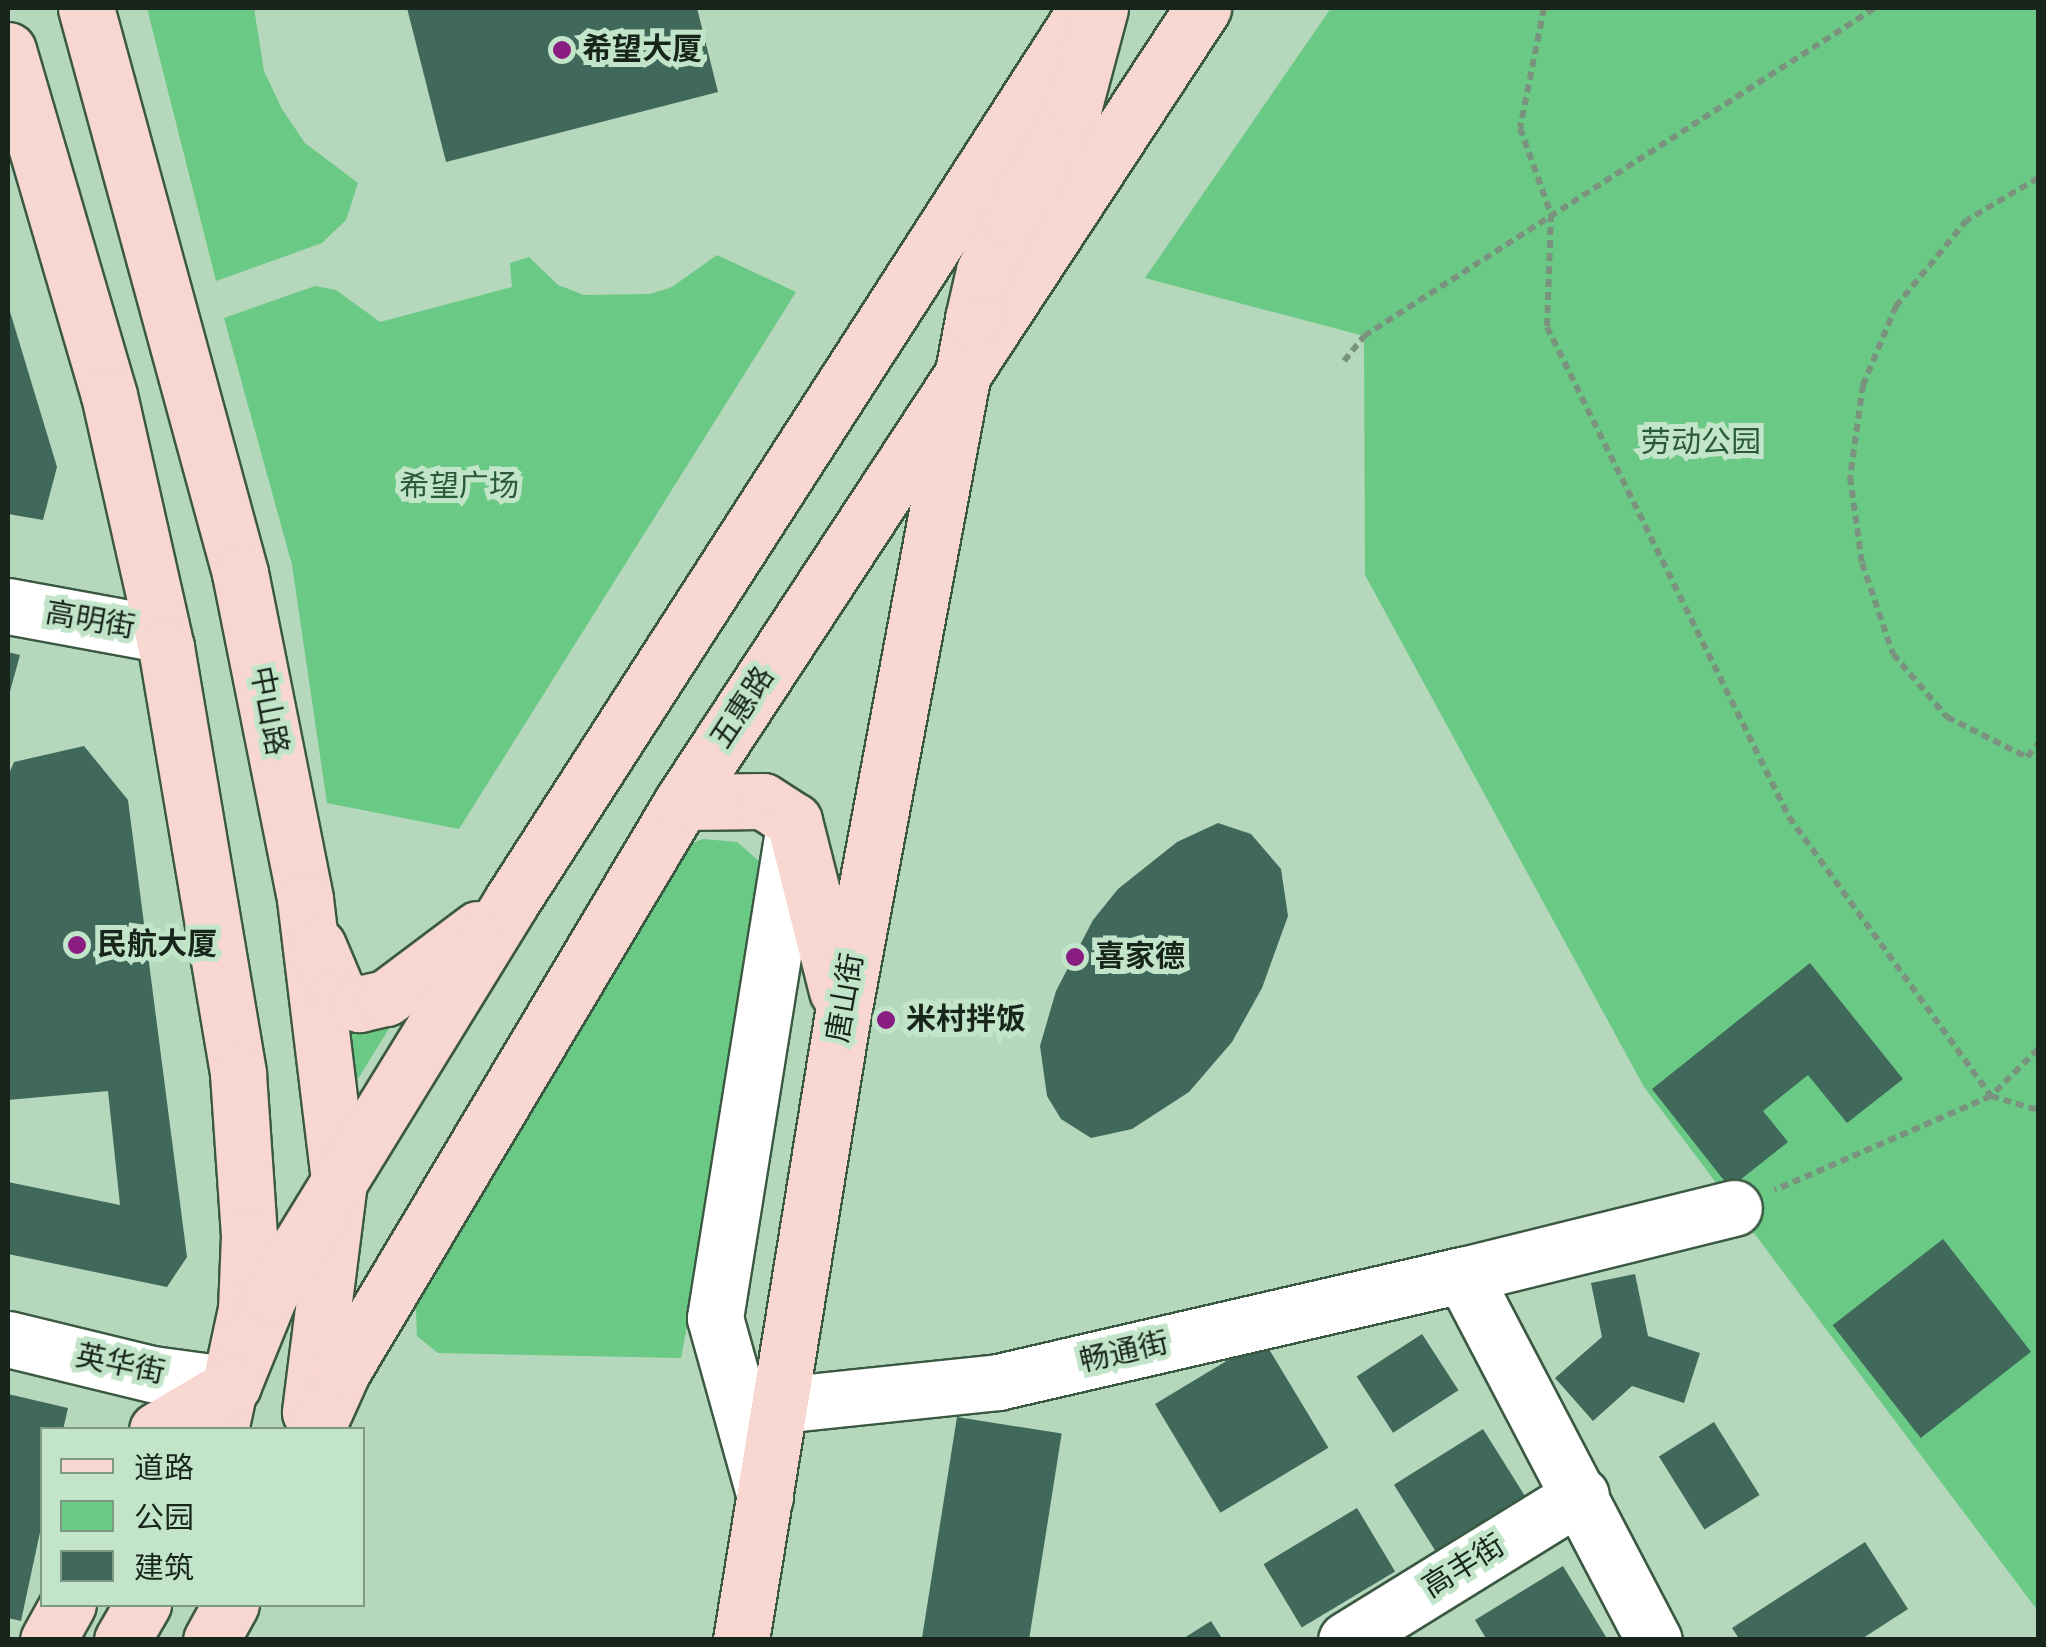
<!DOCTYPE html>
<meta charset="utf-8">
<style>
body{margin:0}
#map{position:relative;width:2046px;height:1647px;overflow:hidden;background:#b5d7bc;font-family:"Source Sans 3","Noto Sans SC",sans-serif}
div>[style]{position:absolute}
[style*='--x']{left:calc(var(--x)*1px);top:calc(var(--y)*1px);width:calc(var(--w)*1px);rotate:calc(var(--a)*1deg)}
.green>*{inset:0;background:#6ac984}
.building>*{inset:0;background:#40695b;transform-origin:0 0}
.path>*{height:6px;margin-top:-3px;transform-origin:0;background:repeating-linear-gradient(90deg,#79937e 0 8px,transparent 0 13px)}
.roads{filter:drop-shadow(2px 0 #3b5942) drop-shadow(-2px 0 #3b5942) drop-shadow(0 2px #3b5942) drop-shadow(0 -2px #3b5942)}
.minor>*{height:55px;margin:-27.5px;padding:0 27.5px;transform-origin:27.5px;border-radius:27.5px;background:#fff}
.major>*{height:55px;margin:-27.5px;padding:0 27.5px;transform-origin:27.5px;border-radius:27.5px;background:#f8d7d0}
.dots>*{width:28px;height:28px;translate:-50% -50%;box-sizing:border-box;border:5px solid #c2e5c9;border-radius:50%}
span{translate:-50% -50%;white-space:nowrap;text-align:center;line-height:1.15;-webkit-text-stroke:10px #c2e5c9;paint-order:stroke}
.poi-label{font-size:30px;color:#18251b;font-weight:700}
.left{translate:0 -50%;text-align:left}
.park-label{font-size:30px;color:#2a5a38}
.street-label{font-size:30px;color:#18251b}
.frame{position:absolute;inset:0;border:10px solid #18251b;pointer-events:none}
.legend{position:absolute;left:40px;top:1427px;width:325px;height:180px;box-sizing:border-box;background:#c2e5c9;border:2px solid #7e9883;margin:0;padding:12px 18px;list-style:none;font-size:30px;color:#18251b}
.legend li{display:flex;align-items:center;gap:20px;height:50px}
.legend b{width:50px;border:2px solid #7e9883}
</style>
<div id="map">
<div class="green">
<div style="clip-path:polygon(147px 8px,254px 8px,264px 71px,282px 109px,305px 143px,358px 183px,346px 220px,322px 243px,216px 281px)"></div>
<div style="clip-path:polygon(1331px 8px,2038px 8px,2038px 1611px,1644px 1087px,1365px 575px,1364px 336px,1145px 278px)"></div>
<div style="clip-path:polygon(717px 255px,796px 292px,459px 829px,327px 803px,292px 565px,224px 318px,315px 286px,336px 290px,380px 322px,512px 287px,510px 263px,529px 257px,558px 285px,584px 295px,650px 294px,672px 287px)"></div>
<div style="clip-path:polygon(703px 839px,737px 842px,772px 872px,681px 1358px,438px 1353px,417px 1336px,415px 1288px,676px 849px)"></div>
<div style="clip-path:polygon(328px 1016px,371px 1018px,390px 1027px,343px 1103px)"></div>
</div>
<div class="building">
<div style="clip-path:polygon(407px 8px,697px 8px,718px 92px,446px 162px)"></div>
<div style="clip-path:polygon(8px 305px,57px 467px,43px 520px,8px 514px)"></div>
<div style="clip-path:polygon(8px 652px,20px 655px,9px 695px,8px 695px)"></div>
<div style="clip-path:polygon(84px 746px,128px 800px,187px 1257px,167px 1287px,8px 1254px,8px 1182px,120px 1205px,108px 1091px,8px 1100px,8px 776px,14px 762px)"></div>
<div style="clip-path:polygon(1218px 823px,1251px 834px,1281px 869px,1288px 916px,1262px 988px,1232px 1042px,1189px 1092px,1132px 1129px,1091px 1138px,1061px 1119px,1047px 1096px,1040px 1046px,1056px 991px,1093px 920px,1118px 889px,1177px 842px)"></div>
<div style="clip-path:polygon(1810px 963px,1903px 1079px,1847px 1123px,1808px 1075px,1763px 1111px,1788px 1142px,1730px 1188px,1652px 1089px)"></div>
<div style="left:1943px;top:1239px;width:143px;height:140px;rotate:52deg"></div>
<div style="clip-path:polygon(1635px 1274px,1648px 1336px,1700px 1353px,1684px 1403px,1632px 1386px,1593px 1421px,1555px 1378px,1602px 1337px,1591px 1283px)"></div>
<div style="left:1422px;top:1334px;width:67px;height:78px;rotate:57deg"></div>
<div style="left:1263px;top:1339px;width:127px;height:126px;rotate:59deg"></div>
<div style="clip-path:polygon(8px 1394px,68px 1408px,63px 1430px,42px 1430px,42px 1523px,21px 1621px,8px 1618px)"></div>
<div style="left:957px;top:1417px;width:106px;height:226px;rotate:9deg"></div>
<div style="left:1714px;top:1422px;width:86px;height:65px;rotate:58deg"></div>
<div style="left:1483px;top:1429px;width:80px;height:105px;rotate:58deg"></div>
<div style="left:1357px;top:1508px;width:74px;height:109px;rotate:59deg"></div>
<div style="clip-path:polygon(1865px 1542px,1908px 1609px,1860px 1640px,1740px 1640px,1732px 1628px)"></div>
<div style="clip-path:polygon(1563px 1566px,1606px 1637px,1487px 1640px,1475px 1620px)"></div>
<div style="clip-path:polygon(1211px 1621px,1223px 1640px,1181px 1640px)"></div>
</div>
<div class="path">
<div style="--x:1544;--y:8;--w:122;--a:101.3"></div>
<div style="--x:1520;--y:128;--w:91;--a:70.2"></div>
<div style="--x:1551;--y:214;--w:113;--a:92"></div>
<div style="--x:1547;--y:327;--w:547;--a:63.72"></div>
<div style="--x:1789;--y:817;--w:344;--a:54.1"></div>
<div style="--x:1991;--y:1096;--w:236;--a:156.5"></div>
<div style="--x:2038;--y:178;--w:82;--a:149.4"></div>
<div style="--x:1967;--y:220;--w:112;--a:129.5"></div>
<div style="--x:1896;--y:306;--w:86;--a:112.7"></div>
<div style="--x:1863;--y:385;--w:93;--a:98"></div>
<div style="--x:1850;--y:477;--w:87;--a:82.1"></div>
<div style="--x:1862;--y:563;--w:96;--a:71.2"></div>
<div style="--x:1893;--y:654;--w:83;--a:49.4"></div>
<div style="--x:1947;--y:717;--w:89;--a:26.6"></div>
<div style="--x:2027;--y:757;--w:17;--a:-50"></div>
<div style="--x:1344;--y:361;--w:32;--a:-51"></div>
<div style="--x:1364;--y:336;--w:607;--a:-32.7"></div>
<div style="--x:2038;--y:1049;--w:66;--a:135"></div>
<div style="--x:1991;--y:1096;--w:49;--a:16.6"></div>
</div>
<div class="roads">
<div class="minor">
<div style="--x:8;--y:606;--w:149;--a:10.4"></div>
<div style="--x:155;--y:633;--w:18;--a:52"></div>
<div style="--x:1463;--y:1275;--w:279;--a:-13.9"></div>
<div style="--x:8;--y:1339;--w:148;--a:13.7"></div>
<div style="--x:152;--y:1374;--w:82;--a:7.7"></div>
<div style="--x:780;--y:1405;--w:219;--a:-6"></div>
<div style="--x:998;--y:1382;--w:477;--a:-13"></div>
<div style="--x:1463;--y:1275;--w:412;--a:62.4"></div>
<div style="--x:765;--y:1497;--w:186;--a:-105.6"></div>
<div style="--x:715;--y:1318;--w:495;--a:-80.9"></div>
<div style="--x:1346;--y:1640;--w:276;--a:-31.7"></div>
</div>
<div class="major">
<div style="--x:86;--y:8;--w:586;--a:74.75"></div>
<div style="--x:240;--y:573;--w:332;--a:78.7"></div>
<div style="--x:305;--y:899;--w:285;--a:83.1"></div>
<div style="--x:339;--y:1182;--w:232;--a:97.2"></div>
<div style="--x:8;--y:50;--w:359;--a:73.7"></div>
<div style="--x:109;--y:395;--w:258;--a:77.3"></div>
<div style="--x:166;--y:647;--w:433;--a:80.4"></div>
<div style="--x:238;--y:1074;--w:161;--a:86.1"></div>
<div style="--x:249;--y:1235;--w:74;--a:92.3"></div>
<div style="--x:246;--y:1309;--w:124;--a:102.1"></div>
<div style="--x:682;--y:802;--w:81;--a:-0.7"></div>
<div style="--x:763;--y:801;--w:37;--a:33"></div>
<div style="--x:794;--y:821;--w:175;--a:75.8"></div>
<div style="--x:318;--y:946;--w:54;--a:67.2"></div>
<div style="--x:339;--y:996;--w:22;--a:22"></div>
<div style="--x:359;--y:1004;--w:28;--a:-13"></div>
<div style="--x:386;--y:998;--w:115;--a:-36.9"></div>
<div style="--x:233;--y:1385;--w:98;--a:-67.9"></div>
<div style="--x:270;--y:1294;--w:460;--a:-58.4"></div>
<div style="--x:511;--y:902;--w:1056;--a:-57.21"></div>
<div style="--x:157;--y:1430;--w:88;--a:-30.6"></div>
<div style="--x:316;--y:1430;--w:66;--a:-65.8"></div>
<div style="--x:343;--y:1370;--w:661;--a:-59.17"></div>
<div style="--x:682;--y:802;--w:950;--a:-56.73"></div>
<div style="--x:48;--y:1640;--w:41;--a:-60.9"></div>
<div style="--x:122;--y:1640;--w:42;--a:-59.7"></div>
<div style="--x:211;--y:1640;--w:41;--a:-60.9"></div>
<div style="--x:741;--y:1640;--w:635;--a:-80.76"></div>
<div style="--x:843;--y:1013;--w:706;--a:-79.39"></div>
<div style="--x:973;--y:319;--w:49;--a:-77.1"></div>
<div style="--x:984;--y:271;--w:61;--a:-63.9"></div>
<div style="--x:1011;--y:216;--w:127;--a:-60.2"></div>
<div style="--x:1074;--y:106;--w:101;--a:-75.1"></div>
</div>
</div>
<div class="dots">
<div style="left:562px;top:50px;background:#891d82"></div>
<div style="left:77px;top:945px;background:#891d82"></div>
<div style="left:1075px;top:957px;background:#891d82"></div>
<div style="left:886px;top:1020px;background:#891d82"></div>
</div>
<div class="poi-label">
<span class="left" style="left:582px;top:50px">希望大厦</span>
<span class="left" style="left:97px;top:945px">民航大厦</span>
<span class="left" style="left:1095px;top:957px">喜家德</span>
<span class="left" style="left:906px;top:1020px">米村拌饭</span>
</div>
<div class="park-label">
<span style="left:1701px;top:443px">劳动公园</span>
<span style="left:459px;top:487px">希望广场</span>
</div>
<div class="street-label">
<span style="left:90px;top:621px;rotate:10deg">高明街</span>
<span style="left:743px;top:708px;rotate:-57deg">五惠路</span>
<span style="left:268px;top:711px;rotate:79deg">中山路</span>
<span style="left:846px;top:998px;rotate:-80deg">唐山街</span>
<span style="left:1124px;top:1353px;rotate:-13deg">畅通街</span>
<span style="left:120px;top:1365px;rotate:12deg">英华街</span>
<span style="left:1464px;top:1567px;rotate:-32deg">高丰街</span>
</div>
<div class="frame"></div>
<ul class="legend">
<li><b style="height:12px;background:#f8d7d0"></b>道路</li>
<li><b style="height:28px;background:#6ac984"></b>公园</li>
<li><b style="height:28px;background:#40695b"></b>建筑</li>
</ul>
</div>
